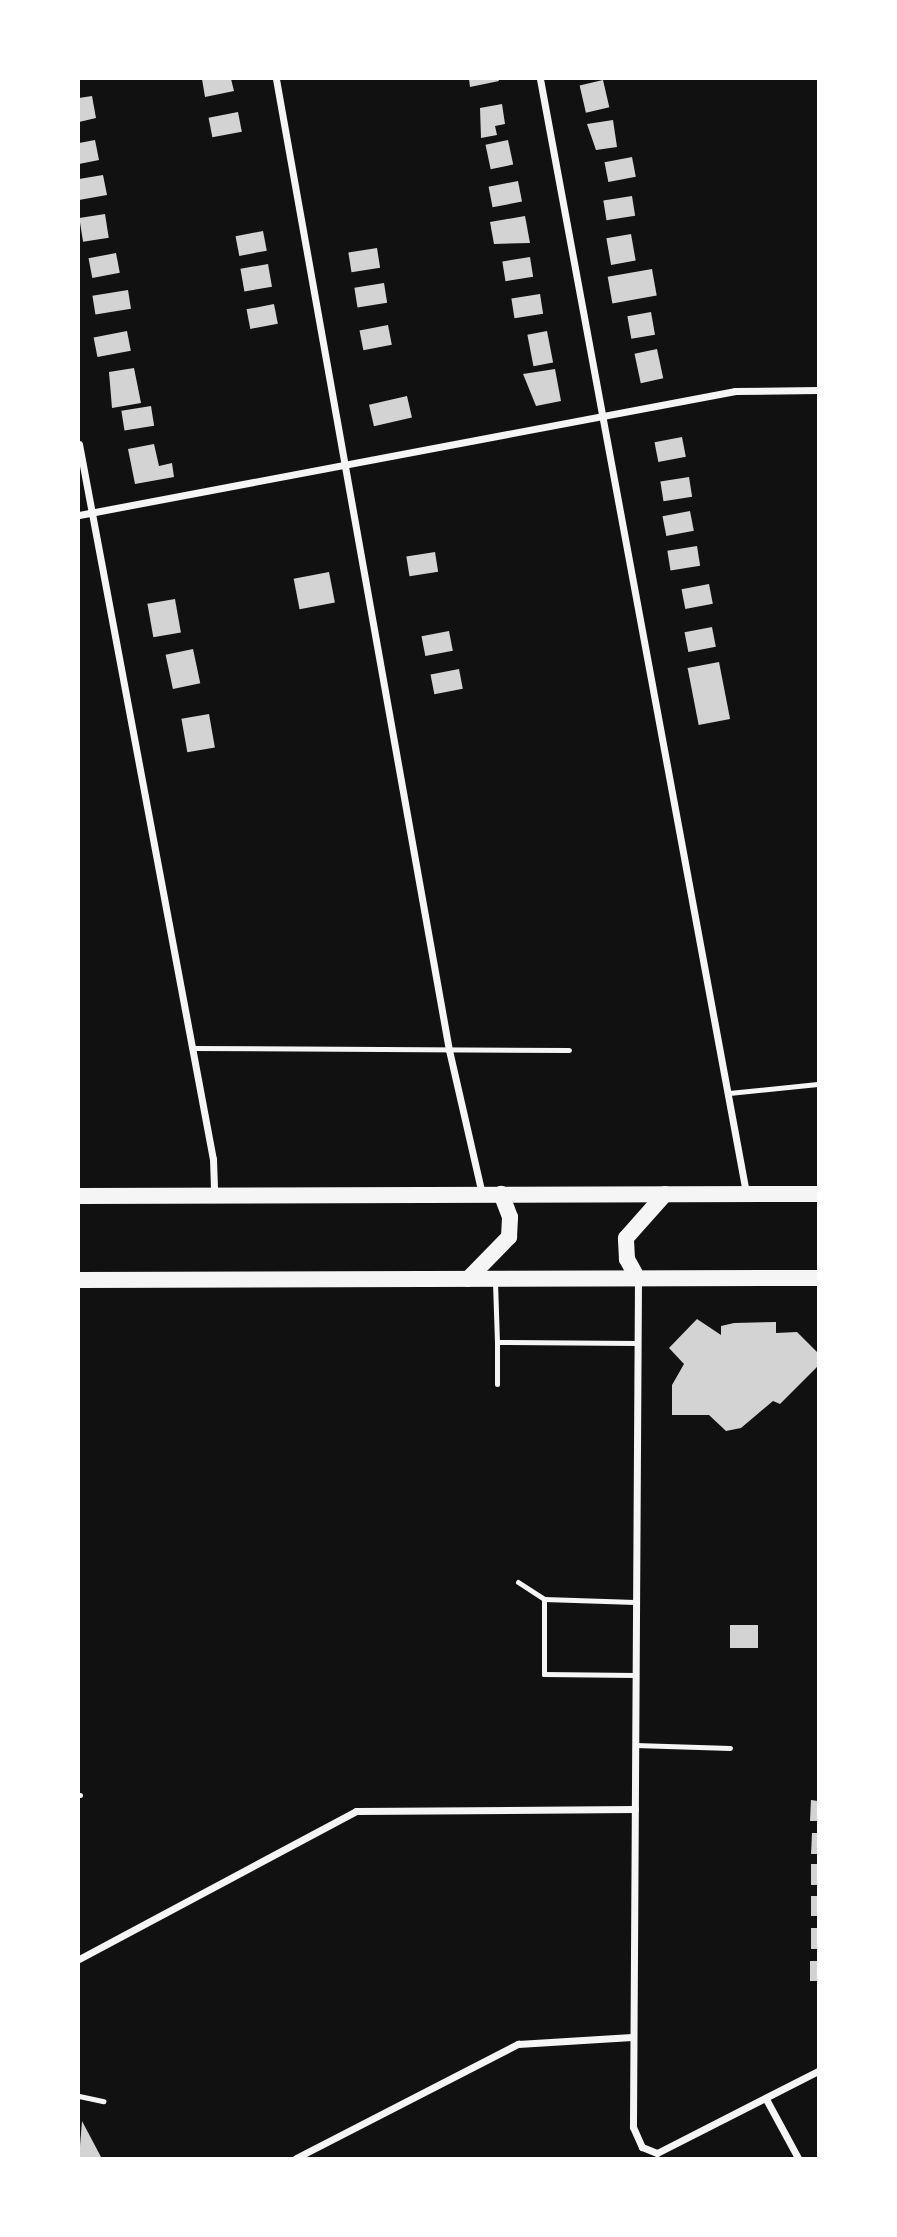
<!DOCTYPE html>
<style>
body{margin:0}
#map{position:relative;width:897px;height:2237px;overflow:hidden;background:#111;font-family:"Source Sans 3",sans-serif}
div>[style]{position:absolute}
[style*='--x']{left:calc(var(--x)*1px);top:calc(var(--y)*1px);width:calc(var(--w)*1px);rotate:calc(var(--a)*1deg)}
.building>*{inset:0;background:#d3d3d3;transform-origin:0 0}
.service>*{height:5px;margin:-2.5px;padding:0 2.5px;transform-origin:2.5px;border-radius:2.5px;background:#f5f5f5}
.minor>*{height:7px;margin:-3.5px;padding:0 3.5px;transform-origin:3.5px;border-radius:3.5px;background:#f5f5f5}
.primary>*{height:16px;margin:-8px;padding:0 8px;transform-origin:8px;border-radius:8px;background:#f5f5f5}
span{translate:-50% -50%;white-space:nowrap;text-align:center;line-height:1.15;-webkit-text-stroke:7px #fff;paint-order:stroke}
.frame{position:absolute;inset:0;border:80px solid #fff;pointer-events:none}
</style>
<div id="map">
<div class="building">
<div style="clip-path:polygon(202px 79px,231px 79px,234px 91px,205px 97px)"></div>
<div style="clip-path:polygon(469px 79px,498px 79px,499px 81px,470px 87px)"></div>
<div style="left:603px;top:80px;width:28px;height:24px;rotate:77deg"></div>
<div style="clip-path:polygon(92px 96px,96px 118px,79px 122px,79px 98px)"></div>
<div style="clip-path:polygon(502px 104px,505px 124px,495px 126px,497px 135px,481px 138px,480px 108px)"></div>
<div style="left:238px;top:112px;width:20px;height:30px;rotate:79deg"></div>
<div style="clip-path:polygon(613px 120px,617px 147px,596px 150px,587px 124px)"></div>
<div style="clip-path:polygon(95px 140px,99px 160px,79px 164px,79px 143px)"></div>
<div style="left:508px;top:140px;width:25px;height:23px;rotate:78deg"></div>
<div style="left:632px;top:157px;width:20px;height:28px;rotate:79deg"></div>
<div style="clip-path:polygon(103px 175px,107px 195px,79px 200px,79px 179px)"></div>
<div style="left:518px;top:181px;width:21px;height:30px;rotate:79deg"></div>
<div style="left:632px;top:196px;width:20px;height:29px;rotate:81deg"></div>
<div style="left:105px;top:214px;width:24px;height:26px;rotate:81deg"></div>
<div style="clip-path:polygon(525px 216px,530px 243px,494px 244px,490px 222px)"></div>
<div style="left:263px;top:231px;width:20px;height:28px;rotate:79deg"></div>
<div style="left:631px;top:234px;width:27px;height:25px;rotate:80deg"></div>
<div style="left:377px;top:248px;width:20px;height:29px;rotate:81deg"></div>
<div style="left:116px;top:253px;width:20px;height:28px;rotate:79deg"></div>
<div style="left:530px;top:257px;width:20px;height:28px;rotate:81deg"></div>
<div style="left:268px;top:264px;width:23px;height:28px;rotate:80deg"></div>
<div style="left:652px;top:269px;width:27px;height:45px;rotate:80deg"></div>
<div style="left:384px;top:283px;width:20px;height:30px;rotate:81deg"></div>
<div style="left:128px;top:290px;width:19px;height:36px;rotate:81deg"></div>
<div style="left:540px;top:294px;width:20px;height:29px;rotate:81deg"></div>
<div style="left:274px;top:304px;width:20px;height:28px;rotate:79deg"></div>
<div style="left:651px;top:312px;width:23px;height:24px;rotate:80deg"></div>
<div style="left:388px;top:325px;width:20px;height:29px;rotate:79deg"></div>
<div style="left:127px;top:331px;width:20px;height:34px;rotate:79deg"></div>
<div style="left:547px;top:331px;width:32px;height:20px;rotate:79deg"></div>
<div style="left:657px;top:349px;width:30px;height:23px;rotate:78deg"></div>
<div style="clip-path:polygon(134px 368px,141px 403px,112px 408px,109px 372px)"></div>
<div style="clip-path:polygon(555px 369px,561px 401px,536px 406px,523px 374px)"></div>
<div style="left:407px;top:396px;width:22px;height:39px;rotate:77deg"></div>
<div style="left:151px;top:406px;width:20px;height:30px;rotate:81deg"></div>
<div style="left:682px;top:437px;width:20px;height:28px;rotate:79deg"></div>
<div style="clip-path:polygon(154px 444px,159px 466px,172px 463px,174px 477px,135px 484px,128px 449px)"></div>
<div style="left:689px;top:477px;width:20px;height:29px;rotate:81deg"></div>
<div style="left:690px;top:511px;width:20px;height:28px;rotate:79deg"></div>
<div style="left:697px;top:546px;width:20px;height:30px;rotate:81deg"></div>
<div style="left:435px;top:552px;width:20px;height:29px;rotate:81deg"></div>
<div style="left:329px;top:572px;width:31px;height:36px;rotate:79deg"></div>
<div style="left:709px;top:584px;width:20px;height:28px;rotate:79deg"></div>
<div style="left:175px;top:599px;width:34px;height:28px;rotate:80deg"></div>
<div style="left:712px;top:627px;width:20px;height:28px;rotate:79deg"></div>
<div style="left:449px;top:631px;width:20px;height:28px;rotate:79deg"></div>
<div style="left:193px;top:649px;width:35px;height:28px;rotate:78deg"></div>
<div style="left:719px;top:662px;width:58px;height:32px;rotate:79deg"></div>
<div style="left:459px;top:669px;width:20px;height:29px;rotate:79deg"></div>
<div style="left:209px;top:714px;width:34px;height:28px;rotate:80deg"></div>
<div style="clip-path:polygon(697px 1319px,721px 1335px,721px 1326px,734px 1323px,776px 1322px,776px 1333px,797px 1332px,818px 1353px,818px 1366px,780px 1404px,773px 1401px,741px 1428px,726px 1431px,709px 1415px,672px 1415px,672px 1385px,684px 1364px,669px 1348px)"></div>
<div style="left:730px;top:1625px;width:28px;height:23px"></div>
<div style="clip-path:polygon(811px 1800px,818px 1801px,818px 1821px,810px 1821px)"></div>
<div style="clip-path:polygon(812px 1833px,818px 1833px,818px 1854px,811px 1854px)"></div>
<div style="left:811px;top:1864px;width:7px;height:21px"></div>
<div style="left:811px;top:1896px;width:7px;height:20px"></div>
<div style="left:811px;top:1928px;width:7px;height:21px"></div>
<div style="left:810px;top:1961px;width:8px;height:20px"></div>
<div style="clip-path:polygon(82px 2121px,101px 2157px,98px 2158px,79px 2158px)"></div>
</div>
<div class="service">
<div style="--x:192;--y:1048;--w:377;--a:0.3"></div>
<div style="--x:729;--y:1093;--w:89;--a:-5.8"></div>
<div style="--x:495;--y:1282;--w:60;--a:88.1"></div>
<div style="--x:497;--y:1342;--w:140;--a:0.4"></div>
<div style="--x:497;--y:1384;--w:42;--a:-90"></div>
<div style="--x:518;--y:1582;--w:31;--a:33"></div>
<div style="--x:544;--y:1599;--w:91;--a:1.9"></div>
<div style="--x:544;--y:1599;--w:75;--a:90"></div>
<div style="--x:544;--y:1674;--w:91;--a:0.6"></div>
<div style="--x:635;--y:1745;--w:95;--a:1.8"></div>
<div style="--x:79;--y:1795;--w:1;--a:0"></div>
<div style="--x:79;--y:2096;--w:25;--a:12"></div>
</div>
<div class="minor">
<div style="--x:276;--y:79;--w:986;--a:79.9"></div>
<div style="--x:449;--y:1050;--w:148;--a:77.1"></div>
<div style="--x:540;--y:79;--w:1133;--a:79.52"></div>
<div style="--x:79;--y:444;--w:727;--a:79.39"></div>
<div style="--x:213;--y:1159;--w:37;--a:88"></div>
<div style="--x:79;--y:515;--w:668;--a:-10.7"></div>
<div style="--x:735;--y:391;--w:83;--a:-0.7"></div>
<div style="--x:638;--y:1280;--w:847;--a:90.34"></div>
<div style="--x:633;--y:2127;--w:22;--a:66"></div>
<div style="--x:642;--y:2147;--w:16;--a:22"></div>
<div style="--x:657;--y:2153;--w:181;--a:-27"></div>
<div style="--x:79;--y:1959;--w:314;--a:-28.1"></div>
<div style="--x:356;--y:1811;--w:279;--a:-0.4"></div>
<div style="--x:766;--y:2099;--w:67;--a:61.5"></div>
<div style="--x:296;--y:2158;--w:250;--a:-27.2"></div>
<div style="--x:518;--y:2044;--w:114;--a:-3.5"></div>
</div>
<div class="primary">
<div style="--x:79;--y:1196;--w:739;--a:-0.16"></div>
<div style="--x:468;--y:1279;--w:59;--a:-45.7"></div>
<div style="--x:509;--y:1237;--w:20;--a:-87"></div>
<div style="--x:510;--y:1217;--w:25;--a:-111"></div>
<div style="--x:638;--y:1279;--w:23;--a:-119"></div>
<div style="--x:627;--y:1259;--w:21;--a:-93"></div>
<div style="--x:626;--y:1238;--w:59;--a:-48.4"></div>
<div style="--x:79;--y:1280;--w:739;--a:-0.16"></div>
</div>
<div class="frame"></div>
</div>
